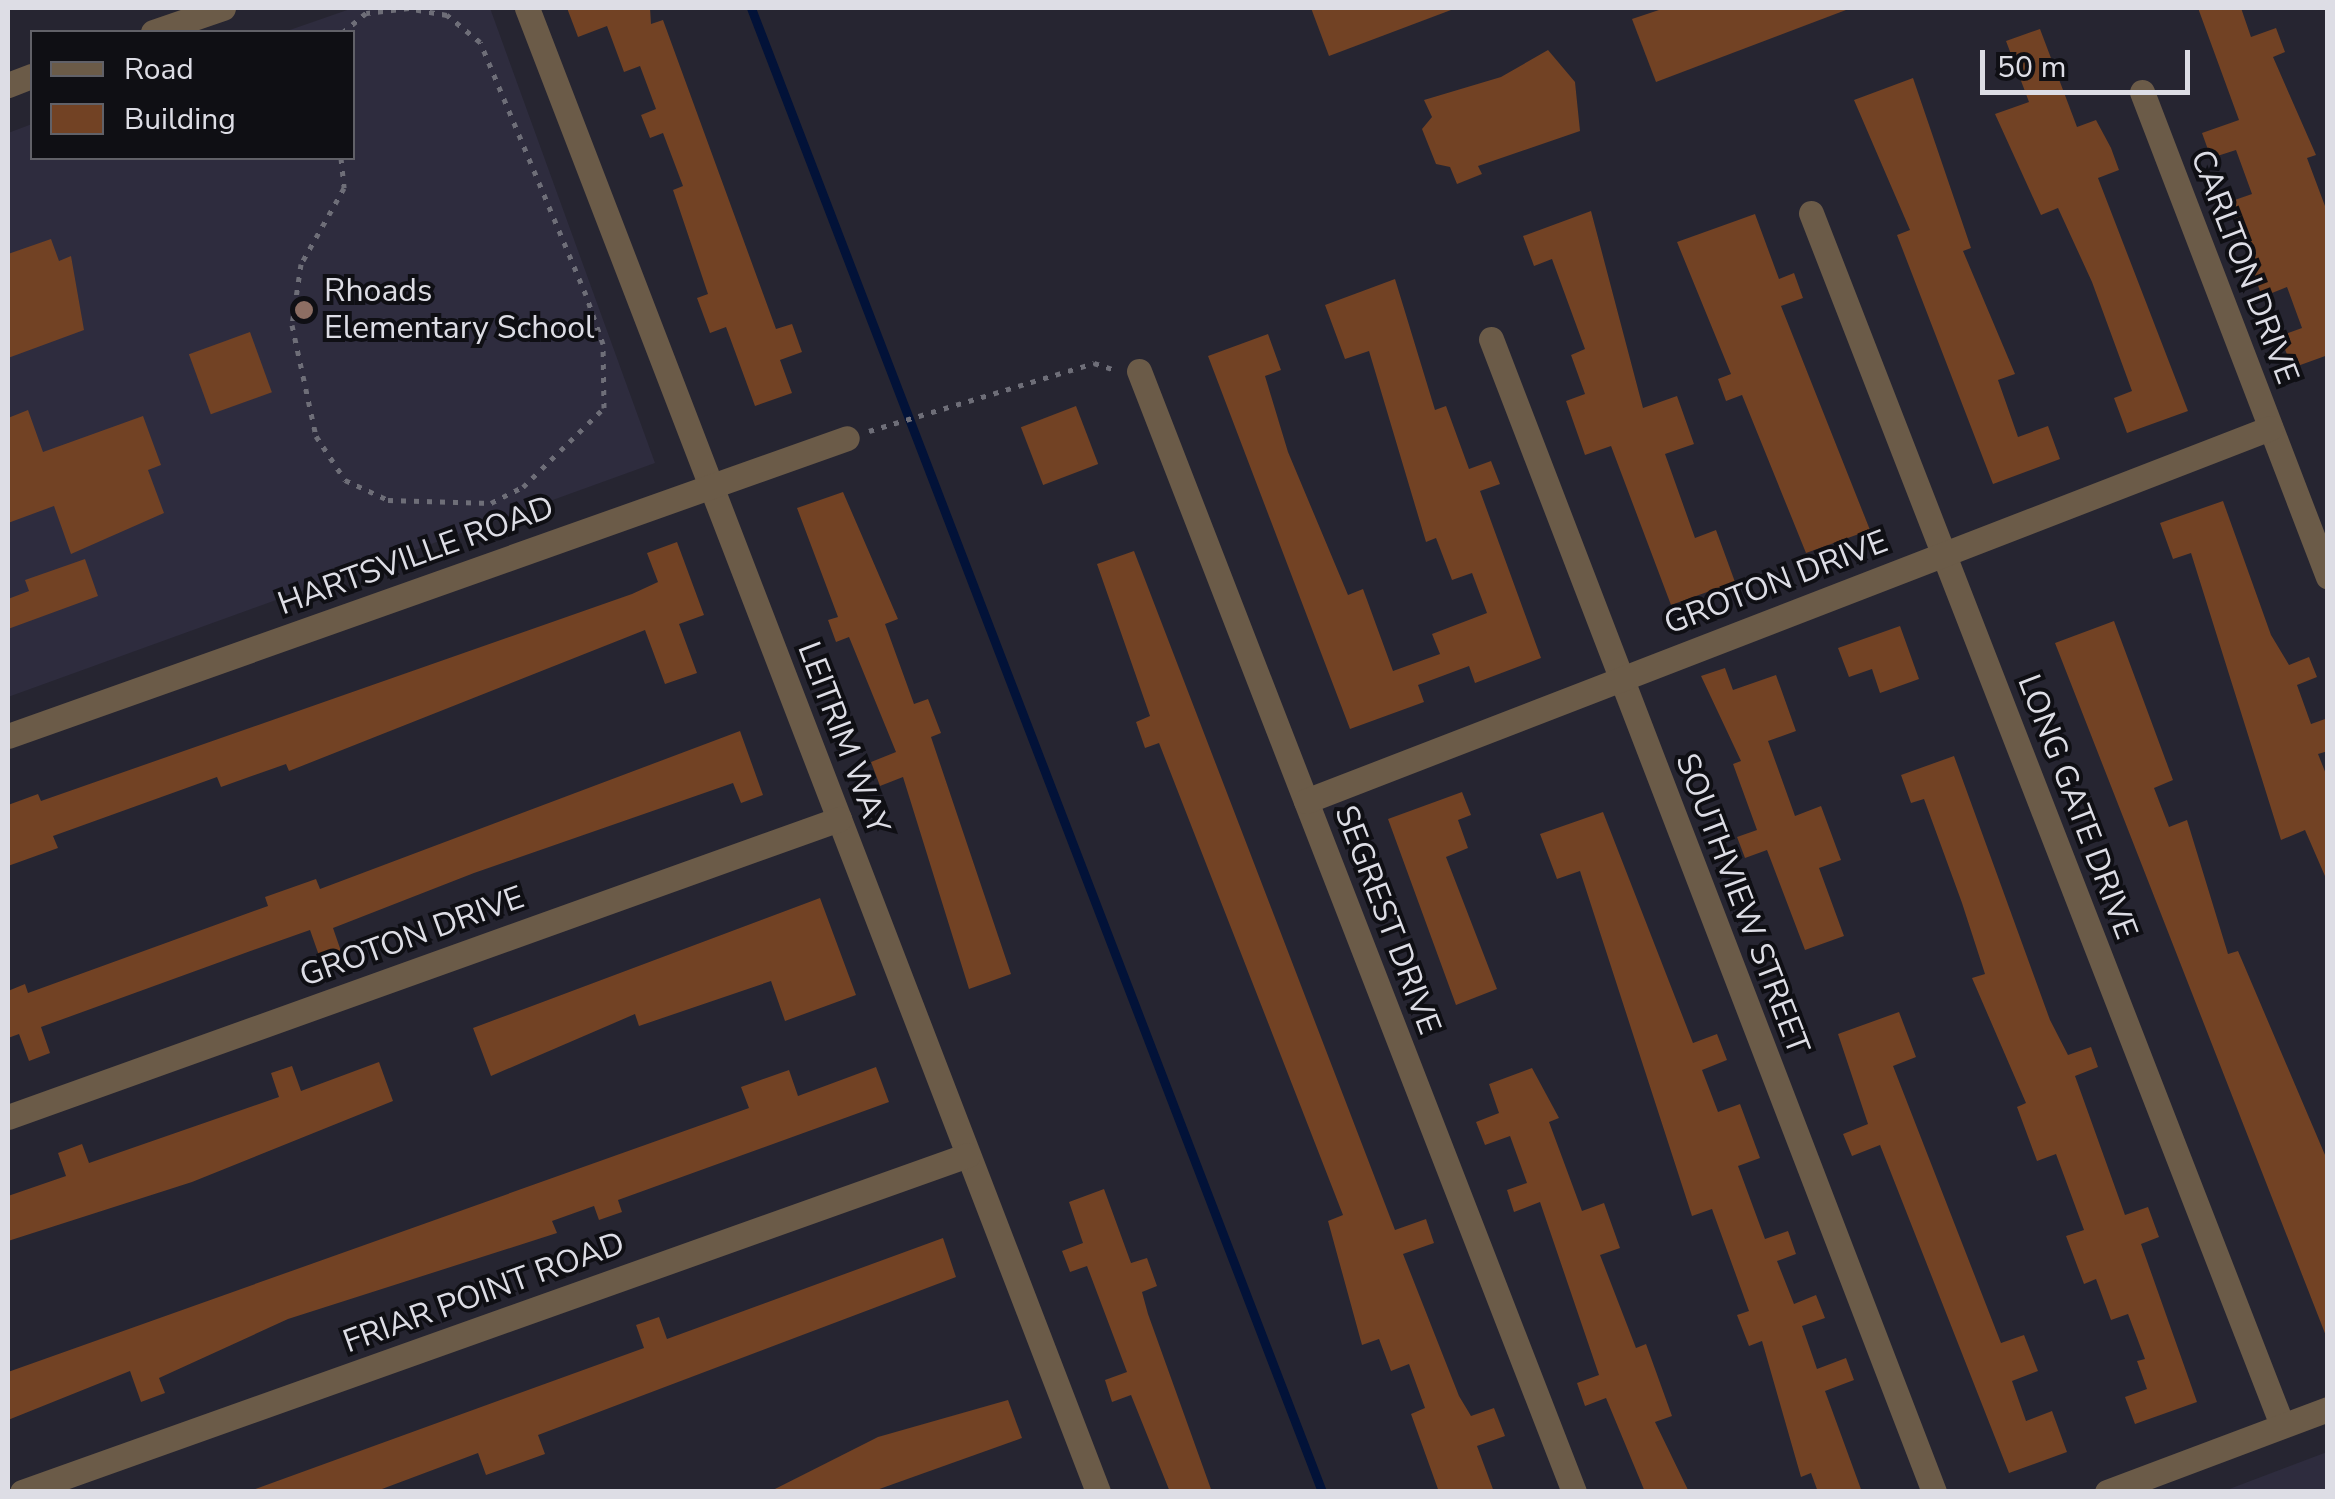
<!DOCTYPE html>
<style>
body{margin:0}
#map{position:relative;width:2335px;height:1499px;overflow:hidden;background:#262531;font-family:"Nunito Sans",sans-serif}
div>[style]{position:absolute}
[style*='--x']{left:calc(var(--x)*1px);top:calc(var(--y)*1px);width:calc(var(--w)*1px);rotate:calc(var(--a)*1deg)}
.built>*{inset:0;background:#2e2c3e}
.stream>*{height:9px;margin:-4.5px;padding:0 4.5px;transform-origin:4.5px;border-radius:4.5px;background:#021238}
.building>*{inset:0;background:#724224;transform-origin:0 0}
.path>*{height:5px;margin-top:-2.5px;transform-origin:0;background:repeating-linear-gradient(90deg,#6e6e78 0 5px,transparent 0 13px)}
.minor>*{height:25px;margin:-12.5px;padding:0 12.5px;transform-origin:12.5px;border-radius:12.5px;background:#6b5b48}
.dots>*{width:28px;height:28px;translate:-50% -50%;box-sizing:border-box;border:5px solid #0f0f14;border-radius:50%}
span{translate:-50% -50%;white-space:nowrap;text-align:center;line-height:1.15;-webkit-text-stroke:8px #0f0f14;paint-order:stroke}
.street-label{font-size:32px;color:#dddde5}
.poi-label{font-size:32px;color:#dddde5}
.left{translate:0 -50%;text-align:left}
.frame{position:absolute;inset:0;border:10px solid #dddde5;pointer-events:none}
.legend{position:absolute;left:30px;top:30px;width:325px;height:130px;box-sizing:border-box;background:#0f0f14;border:2px solid #616168;margin:0;padding:12px 18px;list-style:none;font-size:30px;color:#dddde5}
.legend li{display:flex;align-items:center;gap:20px;height:50px}
.legend b{width:50px;border:2px solid #616168}
.scale{position:absolute;left:1980px;top:50px;width:210px;height:45px;box-sizing:border-box;border:5px solid #dddde5;border-top:0;padding-left:12px;font-size:30px;line-height:35px;white-space:nowrap;color:#dddde5;-webkit-text-stroke:8px #0f0f14;paint-order:stroke}
</style>
<div id="map">
<div class="built">
<div style="clip-path:polygon(353px 8px,490px 8px,655px 463px,8px 697px,8px 133px,32px 124px,32px 158px,352px 158px,352px 32px,284px 32px)"></div>
<div style="clip-path:polygon(2327px 1452px,2327px 1491px,2224px 1491px)"></div>
</div>
<div class="stream">
<div style="--x:751;--y:8;--w:1590;--a:68.95"></div>
</div>
<div class="building">
<div style="clip-path:polygon(567px 8px,650px 8px,651px 24px,663px 20px,776px 329px,792px 324px,802px 352px,780px 360px,792px 393px,755px 406px,726px 327px,710px 333px,697px 298px,708px 294px,673px 190px,683px 186px,663px 133px,650px 138px,641px 115px,656px 109px,640px 66px,624px 72px,607px 26px,578px 37px)"></div>
<div style="clip-path:polygon(1311px 8px,1451px 8px,1451px 10px,1329px 56px)"></div>
<div style="clip-path:polygon(1665px 8px,1846px 8px,1846px 10px,1656px 82px,1632px 19px)"></div>
<div style="clip-path:polygon(2198px 8px,2241px 8px,2251px 37px,2276px 28px,2285px 52px,2273px 57px,2316px 155px,2307px 158px,2328px 214px,2328px 355px,2292px 368px,2280px 336px,2302px 328px,2287px 287px,2262px 297px,2229px 202px,2252px 194px,2236px 150px,2211px 158px,2202px 133px,2239px 120px)"></div>
<div style="clip-path:polygon(2040px 29px,2077px 127px,2096px 120px,2111px 148px,2119px 170px,2098px 178px,2188px 411px,2127px 433px,2114px 398px,2132px 391px,2092px 282px,2058px 208px,2041px 215px,1995px 114px,2029px 102px,2006px 41px)"></div>
<div style="clip-path:polygon(1548px 50px,1575px 82px,1580px 131px,1478px 166px,1482px 174px,1457px 184px,1450px 167px,1436px 164px,1422px 129px,1432px 117px,1424px 100px,1501px 77px)"></div>
<div style="clip-path:polygon(1913px 78px,1971px 248px,1963px 251px,2015px 374px,1998px 380px,2018px 437px,2048px 426px,2060px 459px,1993px 484px,1897px 235px,1910px 230px,1854px 100px)"></div>
<div style="clip-path:polygon(1591px 211px,1643px 408px,1677px 396px,1694px 444px,1665px 454px,1695px 538px,1716px 530px,1735px 582px,1671px 605px,1611px 446px,1585px 455px,1566px 401px,1585px 394px,1571px 355px,1585px 349px,1552px 259px,1534px 266px,1523px 236px)"></div>
<div style="clip-path:polygon(1755px 214px,1779px 279px,1794px 273px,1803px 298px,1781px 306px,1870px 530px,1806px 553px,1742px 395px,1726px 401px,1718px 379px,1731px 374px,1677px 242px)"></div>
<div style="clip-path:polygon(51px 239px,59px 261px,71px 256px,84px 330px,8px 358px,8px 254px)"></div>
<div style="clip-path:polygon(1395px 279px,1435px 410px,1446px 406px,1469px 469px,1491px 461px,1500px 484px,1480px 491px,1541px 658px,1475px 683px,1469px 666px,1418px 685px,1424px 702px,1350px 729px,1208px 356px,1268px 334px,1281px 370px,1265px 376px,1288px 452px,1348px 595px,1363px 589px,1393px 671px,1440px 654px,1432px 634px,1487px 613px,1472px 573px,1452px 580px,1436px 538px,1426px 542px,1369px 351px,1345px 359px,1325px 305px)"></div>
<div style="left:250px;top:332px;width:64px;height:65px;rotate:70deg"></div>
<div style="left:1076px;top:406px;width:62px;height:59px;rotate:69deg"></div>
<div style="clip-path:polygon(28px 410px,43px 452px,143px 416px,161px 465px,148px 470px,164px 513px,71px 554px,54px 506px,8px 523px,8px 418px)"></div>
<div style="clip-path:polygon(843px 492px,898px 619px,885px 624px,914px 704px,928px 699px,941px 733px,931px 737px,1011px 974px,969px 989px,903px 777px,880px 786px,871px 762px,896px 752px,849px 637px,836px 642px,828px 620px,838px 617px,797px 508px)"></div>
<div style="clip-path:polygon(2223px 501px,2271px 635px,2289px 665px,2309px 657px,2317px 677px,2297px 685px,2311px 724px,2328px 718px,2328px 751px,2318px 754px,2328px 779px,2328px 883px,2305px 830px,2281px 840px,2191px 553px,2173px 559px,2160px 523px)"></div>
<div style="clip-path:polygon(677px 542px,704px 615px,679px 624px,697px 673px,665px 684px,645px 630px,289px 771px,286px 764px,221px 787px,217px 777px,53px 836px,58px 848px,8px 866px,8px 805px,38px 794px,41px 801px,632px 594px,658px 582px,647px 553px)"></div>
<div style="clip-path:polygon(1134px 551px,1395px 1230px,1426px 1219px,1434px 1243px,1403px 1254px,1459px 1396px,1471px 1416px,1494px 1408px,1505px 1436px,1477px 1446px,1494px 1492px,1439px 1492px,1411px 1414px,1425px 1408px,1409px 1364px,1391px 1371px,1379px 1339px,1362px 1345px,1328px 1221px,1343px 1215px,1159px 743px,1145px 748px,1136px 722px,1150px 716px,1097px 564px)"></div>
<div style="clip-path:polygon(85px 559px,98px 596px,8px 629px,8px 599px,29px 591px,25px 580px)"></div>
<div style="clip-path:polygon(2114px 621px,2173px 780px,2154px 788px,2169px 827px,2187px 820px,2228px 954px,2238px 951px,2328px 1162px,2328px 1341px,2055px 643px)"></div>
<div style="clip-path:polygon(1900px 626px,1919px 679px,1880px 693px,1872px 669px,1849px 677px,1838px 648px)"></div>
<div style="clip-path:polygon(1725px 668px,1733px 690px,1776px 675px,1796px 731px,1768px 741px,1795px 816px,1821px 806px,1841px 860px,1819px 868px,1844px 936px,1805px 950px,1767px 850px,1745px 858px,1737px 837px,1757px 830px,1733px 764px,1741px 761px,1701px 676px)"></div>
<div style="clip-path:polygon(740px 731px,763px 795px,741px 803px,733px 783px,474px 873px,333px 928px,343px 957px,322px 964px,310px 930px,259px 948px,41px 1027px,50px 1053px,29px 1061px,19px 1034px,8px 1038px,8px 991px,25px 984px,28px 993px,268px 906px,265px 897px,316px 879px,320px 889px)"></div>
<div style="clip-path:polygon(1954px 756px,2050px 1020px,2068px 1055px,2091px 1047px,2098px 1067px,2075px 1076px,2125px 1215px,2148px 1207px,2159px 1237px,2141px 1244px,2197px 1402px,2135px 1424px,2125px 1397px,2147px 1389px,2137px 1361px,2145px 1359px,2128px 1314px,2111px 1320px,2096px 1279px,2084px 1284px,2066px 1236px,2084px 1230px,2056px 1154px,2037px 1161px,2017px 1107px,2026px 1103px,1972px 978px,1985px 974px,1962px 903px,1924px 799px,1911px 803px,1901px 775px)"></div>
<div style="clip-path:polygon(1462px 792px,1471px 815px,1458px 820px,1468px 848px,1446px 857px,1497px 989px,1456px 1005px,1388px 819px)"></div>
<div style="clip-path:polygon(1603px 812px,1693px 1043px,1717px 1034px,1727px 1060px,1702px 1070px,1718px 1112px,1740px 1104px,1760px 1158px,1738px 1166px,1765px 1239px,1788px 1231px,1796px 1254px,1777px 1261px,1794px 1304px,1816px 1295px,1825px 1318px,1802px 1326px,1817px 1369px,1846px 1358px,1854px 1380px,1825px 1391px,1862px 1492px,1818px 1492px,1811px 1473px,1801px 1477px,1762px 1341px,1749px 1346px,1737px 1315px,1749px 1311px,1712px 1209px,1692px 1216px,1580px 871px,1557px 879px,1540px 834px)"></div>
<div style="clip-path:polygon(820px 898px,856px 995px,785px 1021px,771px 981px,639px 1026px,635px 1014px,491px 1076px,473px 1028px)"></div>
<div style="clip-path:polygon(1899px 1012px,1916px 1057px,1893px 1066px,2001px 1343px,2024px 1335px,2038px 1371px,2012px 1381px,2026px 1421px,2052px 1411px,2067px 1452px,2009px 1473px,1880px 1145px,1852px 1156px,1843px 1134px,1868px 1124px,1838px 1034px)"></div>
<div style="clip-path:polygon(379px 1062px,393px 1101px,192px 1182px,8px 1241px,8px 1196px,66px 1176px,58px 1153px,82px 1144px,89px 1163px,279px 1097px,271px 1073px,292px 1066px,301px 1091px)"></div>
<div style="clip-path:polygon(876px 1067px,889px 1102px,618px 1200px,622px 1212px,599px 1220px,594px 1206px,552px 1221px,557px 1233px,288px 1319px,159px 1378px,165px 1393px,141px 1402px,130px 1371px,8px 1420px,8px 1372px,749px 1108px,741px 1087px,789px 1070px,798px 1096px)"></div>
<div style="clip-path:polygon(1532px 1068px,1559px 1118px,1549px 1122px,1582px 1211px,1604px 1203px,1620px 1248px,1600px 1255px,1636px 1348px,1646px 1344px,1672px 1416px,1655px 1422px,1689px 1492px,1645px 1492px,1606px 1398px,1585px 1406px,1577px 1383px,1599px 1375px,1540px 1202px,1514px 1212px,1507px 1190px,1527px 1183px,1510px 1136px,1485px 1145px,1476px 1122px,1499px 1113px,1489px 1084px)"></div>
<div style="clip-path:polygon(1104px 1189px,1131px 1263px,1147px 1258px,1157px 1286px,1142px 1292px,1148px 1314px,1212px 1492px,1170px 1492px,1131px 1395px,1112px 1402px,1105px 1380px,1127px 1372px,1087px 1266px,1070px 1272px,1062px 1251px,1083px 1243px,1069px 1202px)"></div>
<div style="clip-path:polygon(943px 1238px,956px 1277px,538px 1435px,545px 1454px,486px 1475px,478px 1453px,374px 1492px,247px 1492px,644px 1348px,636px 1325px,659px 1317px,667px 1339px)"></div>
<div style="clip-path:polygon(1008px 1400px,1022px 1438px,871px 1492px,769px 1492px,878px 1437px)"></div>
</div>
<div class="path">
<div style="--x:341;--y:158;--w:30;--a:84"></div>
<div style="--x:344;--y:188;--w:87;--a:119.5"></div>
<div style="--x:301;--y:264;--w:62;--a:98.4"></div>
<div style="--x:292;--y:325;--w:114;--a:77.8"></div>
<div style="--x:316;--y:436;--w:53;--a:56.6"></div>
<div style="--x:345;--y:480;--w:47;--a:24.9"></div>
<div style="--x:388;--y:500;--w:103;--a:1.7"></div>
<div style="--x:491;--y:503;--w:36;--a:-27"></div>
<div style="--x:523;--y:487;--w:113;--a:-44.3"></div>
<div style="--x:604;--y:408;--w:64;--a:-90.9"></div>
<div style="--x:603;--y:344;--w:52;--a:-109.1"></div>
<div style="--x:586;--y:295;--w:274;--a:-112.7"></div>
<div style="--x:480;--y:42;--w:43;--a:-140.7"></div>
<div style="--x:447;--y:15;--w:39;--a:-170"></div>
<div style="--x:409;--y:8;--w:43;--a:173.4"></div>
<div style="--x:366;--y:13;--w:30;--a:140"></div>
<div style="--x:869;--y:431;--w:235;--a:-16.8"></div>
<div style="--x:1094;--y:363;--w:22;--a:18"></div>
</div>
<div class="minor">
<div style="--x:527;--y:8;--w:1590;--a:68.95"></div>
<div style="--x:153;--y:32;--w:74;--a:-18.9"></div>
<div style="--x:8;--y:85;--w:26;--a:-21"></div>
<div style="--x:2142;--y:92;--w:519;--a:69.02"></div>
<div style="--x:1811;--y:213;--w:1300;--a:68.76"></div>
<div style="--x:1491;--y:339;--w:1235;--a:68.98"></div>
<div style="--x:1139;--y:371;--w:1202;--a:68.79"></div>
<div style="--x:8;--y:736;--w:890;--a:-19.55"></div>
<div style="--x:1306;--y:801;--w:1034;--a:-21.15"></div>
<div style="--x:8;--y:1117;--w:883;--a:-19.73"></div>
<div style="--x:22;--y:1492;--w:1004;--a:-19.61"></div>
<div style="--x:2107;--y:1492;--w:236;--a:-20.6"></div>
</div>
<div class="dots">
<div style="left:304px;top:310px;background:#8d6e63"></div>
</div>
<div class="street-label">
<span style="left:2244px;top:267px;rotate:69deg">CARLTON DRIVE</span>
<span style="left:416px;top:556px;rotate:-20deg">HARTSVILLE ROAD</span>
<span style="left:1776px;top:583px;rotate:-21deg">GROTON DRIVE</span>
<span style="left:843px;top:738px;rotate:69deg">LEITRIM WAY</span>
<span style="left:2077px;top:807px;rotate:69deg">LONG GATE DRIVE</span>
<span style="left:1742px;top:904px;rotate:69deg">SOUTHVIEW STREET</span>
<span style="left:1387px;top:920px;rotate:69deg">SEGREST DRIVE</span>
<span style="left:412px;top:937px;rotate:-20deg">GROTON DRIVE</span>
<span style="left:484px;top:1293px;rotate:-20deg">FRIAR POINT ROAD</span>
</div>
<div class="poi-label">
<span class="left" style="left:324px;top:310px">Rhoads<br>Elementary School</span>
</div>
<div class="frame"></div>
<ul class="legend">
<li><b style="height:12px;background:#6b5b48"></b>Road</li>
<li><b style="height:28px;background:#724224"></b>Building</li>
</ul>
<div class="scale">50 m</div>
</div>
